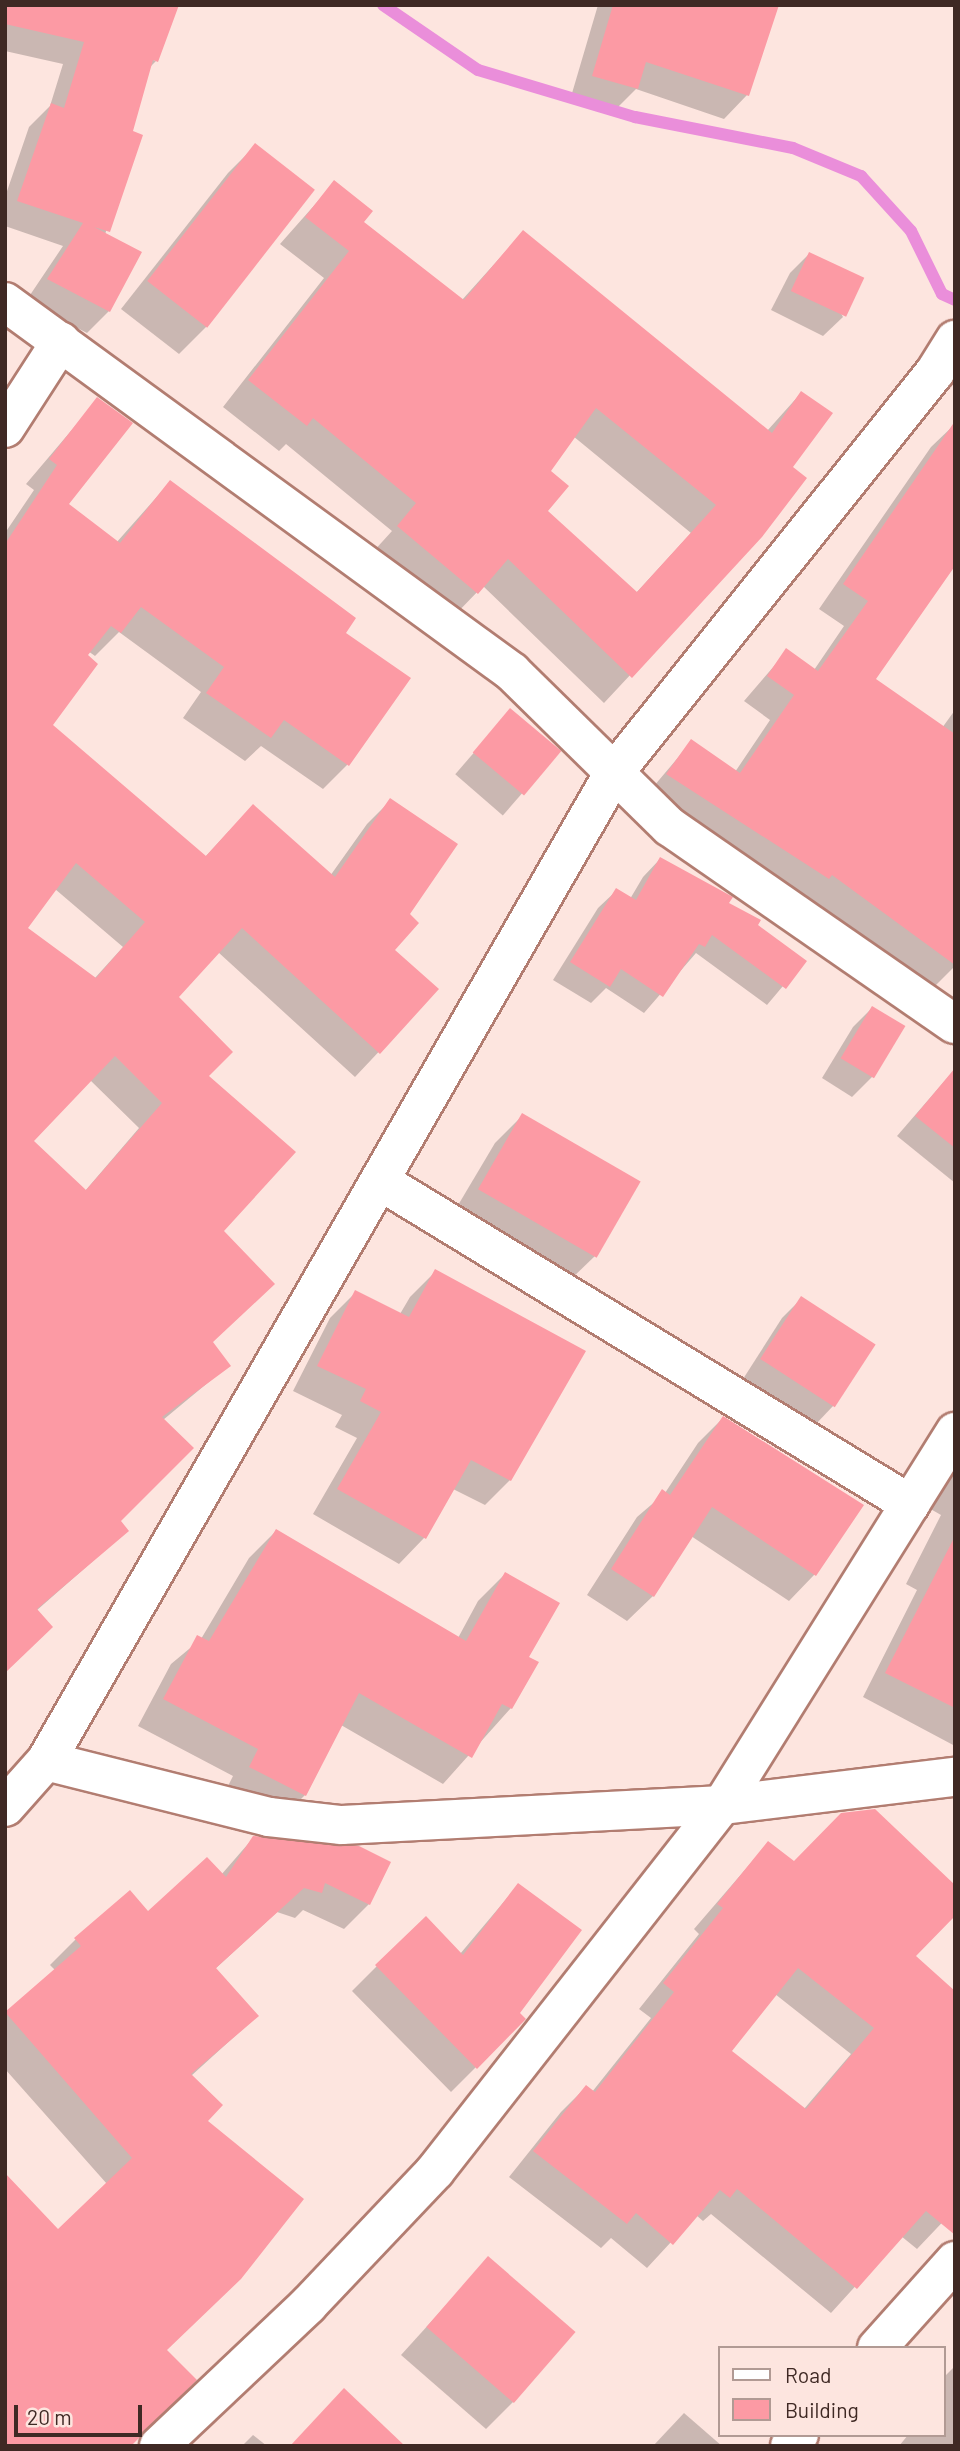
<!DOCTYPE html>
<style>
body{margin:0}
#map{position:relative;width:960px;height:2451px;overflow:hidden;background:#fde5df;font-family:Barlow,sans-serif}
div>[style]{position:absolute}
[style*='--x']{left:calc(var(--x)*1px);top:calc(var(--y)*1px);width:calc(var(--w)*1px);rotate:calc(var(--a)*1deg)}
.shadow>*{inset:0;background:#0003;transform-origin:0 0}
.stream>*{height:12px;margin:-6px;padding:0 6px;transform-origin:6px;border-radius:6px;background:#ea8eda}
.building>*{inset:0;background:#fc9aa4;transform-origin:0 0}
.roads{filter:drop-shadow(2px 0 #b27d71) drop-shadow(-2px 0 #b27d71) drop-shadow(0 2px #b27d71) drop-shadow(0 -2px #b27d71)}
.minor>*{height:38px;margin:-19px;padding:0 19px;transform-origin:19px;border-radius:19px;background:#fff}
span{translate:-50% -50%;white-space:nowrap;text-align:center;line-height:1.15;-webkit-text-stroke:5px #fde5df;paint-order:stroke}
.frame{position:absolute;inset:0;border:7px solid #3f2924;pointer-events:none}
.legend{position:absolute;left:718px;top:2346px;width:228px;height:91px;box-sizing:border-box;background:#fde5df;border:2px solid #b19a94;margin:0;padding:9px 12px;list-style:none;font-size:21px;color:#3f2924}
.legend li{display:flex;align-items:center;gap:14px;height:35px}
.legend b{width:35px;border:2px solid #b19a94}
.scale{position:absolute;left:14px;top:2405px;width:128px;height:32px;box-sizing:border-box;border:4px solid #3f2924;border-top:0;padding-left:9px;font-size:21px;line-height:24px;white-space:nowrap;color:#3f2924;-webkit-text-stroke:5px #fde5df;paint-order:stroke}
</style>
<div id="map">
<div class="shadow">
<div style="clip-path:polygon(5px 5px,156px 61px,149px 68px,105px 235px,109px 311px,87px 333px,26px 301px,63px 246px,5px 226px,5px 197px,29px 127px,50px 106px,63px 64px,5px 51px)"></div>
<div style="clip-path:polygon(598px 5px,777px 5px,747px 95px,724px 119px,636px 89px,613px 112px,570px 100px)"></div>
<div style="clip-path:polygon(255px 146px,206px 327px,179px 354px,121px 309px,228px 173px)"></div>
<div style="clip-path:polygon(evenodd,334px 183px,361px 222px,462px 300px,523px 232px,767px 431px,801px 393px,791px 468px,760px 536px,604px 703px,483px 586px,451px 619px,372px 553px,392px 531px,286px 444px,279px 451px,223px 407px,324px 278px,280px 244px,334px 183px,573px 436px,691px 533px,636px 593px,545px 512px,548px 471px,573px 436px)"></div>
<div style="clip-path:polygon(809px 254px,843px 317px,823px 336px,771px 310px,790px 273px)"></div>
<div style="clip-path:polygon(evenodd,98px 399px,67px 504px,116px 543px,170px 482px,343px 634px,347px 765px,323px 789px,261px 746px,245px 761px,183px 718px,201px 692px,119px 632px,95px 656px,88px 651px,50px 725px,205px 857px,229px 831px,330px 876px,367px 824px,391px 800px,407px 914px,393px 950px,437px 990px,355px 1077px,218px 952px,177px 997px,207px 1076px,222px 1231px,211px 1343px,228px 1366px,163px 1420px,119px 1521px,127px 1531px,36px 1611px,27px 1651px,5px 1293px,5px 533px,34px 490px,26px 484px,98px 399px,55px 889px,123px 947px,94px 979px,26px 929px,55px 889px,98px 399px,90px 1080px,139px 1128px,85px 1191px,32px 1141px,90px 1080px)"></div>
<div style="clip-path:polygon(955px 424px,874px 680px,942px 728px,955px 710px,955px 966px,931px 990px,643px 799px,692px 741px,735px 772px,770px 720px,744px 701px,787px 651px,814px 670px,844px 626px,819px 609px,931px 447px)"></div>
<div style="left:511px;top:710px;width:63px;height:85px;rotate:41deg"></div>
<div style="clip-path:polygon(660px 859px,804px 961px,767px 1005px,696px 953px,644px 1013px,606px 988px,591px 1003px,553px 980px,598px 908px,616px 891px,630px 899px,643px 877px)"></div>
<div style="clip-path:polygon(872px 1008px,872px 1077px,852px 1097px,822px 1078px,853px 1027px)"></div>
<div style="clip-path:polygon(955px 1069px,955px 1183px,897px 1136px)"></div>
<div style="clip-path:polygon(522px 1116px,596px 1255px,568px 1282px,451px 1217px,495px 1143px)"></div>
<div style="clip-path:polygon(436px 1271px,510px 1480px,485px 1505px,453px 1489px,424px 1538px,399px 1564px,313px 1514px,357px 1438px,335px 1427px,342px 1415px,293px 1391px,330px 1318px,356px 1292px,400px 1314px,410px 1297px)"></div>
<div style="clip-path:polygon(802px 1298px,834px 1405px,815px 1425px,743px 1379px,782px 1318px)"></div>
<div style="clip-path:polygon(723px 1418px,861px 1505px,814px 1575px,789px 1601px,691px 1536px,653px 1596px,627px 1621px,587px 1595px,637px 1517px,665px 1493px,698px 1443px)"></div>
<div style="clip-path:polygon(955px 1443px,955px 1746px,863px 1697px,917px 1590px,906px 1584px,941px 1515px,927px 1507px)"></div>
<div style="clip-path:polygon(276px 1531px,458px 1638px,478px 1601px,505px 1574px,526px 1658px,511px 1708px,443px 1784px,341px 1725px,305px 1795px,278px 1822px,224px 1794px,233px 1776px,138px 1726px,171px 1664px,201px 1639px,249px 1558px)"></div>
<div style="clip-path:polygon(254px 1837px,369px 1904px,344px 1929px,303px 1910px,295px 1918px,277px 1912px,215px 1969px,257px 2016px,191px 2076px,205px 2121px,58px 2231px,107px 2184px,5px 2069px,5px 2014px,56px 1971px,50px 1965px,75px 1940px,129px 1893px,148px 1914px,221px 1875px)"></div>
<div style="clip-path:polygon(evenodd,768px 1843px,914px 1956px,955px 2209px,917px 2249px,901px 2236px,831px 2313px,711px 2214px,703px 2221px,696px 2215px,647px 2268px,611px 2238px,601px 2248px,509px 2177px,561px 2112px,586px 2087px,592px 2092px,651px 2018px,639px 2009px,699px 1934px,694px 1929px,768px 1843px,775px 1994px,851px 2054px,804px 2109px,729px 2051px,775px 1994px)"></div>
<div style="clip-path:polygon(518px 1885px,518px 2013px,524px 2019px,451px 2092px,352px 1991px,377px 1966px,460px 1954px)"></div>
<div style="clip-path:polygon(488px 2259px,514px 2401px,486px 2429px,401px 2355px)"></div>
<div style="clip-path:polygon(955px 2366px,955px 2446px,899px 2446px,908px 2435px,944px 2435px,944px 2377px)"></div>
<div style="clip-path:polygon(684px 2413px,722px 2446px,653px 2446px)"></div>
<div style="clip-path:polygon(253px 2435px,267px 2446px,242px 2446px)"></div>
</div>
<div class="stream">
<div style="--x:383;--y:5;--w:115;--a:34.4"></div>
<div style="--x:478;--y:70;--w:164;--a:16.7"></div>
<div style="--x:635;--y:117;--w:161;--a:11.1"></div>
<div style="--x:793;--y:148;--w:74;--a:22.4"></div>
<div style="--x:861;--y:176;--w:74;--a:47.7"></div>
<div style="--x:911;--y:231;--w:70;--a:63.8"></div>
<div style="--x:942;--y:294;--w:14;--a:25"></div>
</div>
<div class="building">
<div style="clip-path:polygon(5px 5px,179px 5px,158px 62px,153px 60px,133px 131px,143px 135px,110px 232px,94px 227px,142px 252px,110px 312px,47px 279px,83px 223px,17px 201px,51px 103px,64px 108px,84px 42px,5px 24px)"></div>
<div style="clip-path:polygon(613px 5px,779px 5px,749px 96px,646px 62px,638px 89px,592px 76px)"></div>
<div style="left:255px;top:143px;width:76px;height:175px;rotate:38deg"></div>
<div style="clip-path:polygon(evenodd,334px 180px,373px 211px,364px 222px,464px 300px,523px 230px,772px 433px,801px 391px,833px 413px,793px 467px,807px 478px,762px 537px,632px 678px,508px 559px,478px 594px,397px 526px,416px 503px,313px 418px,307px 426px,248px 380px,349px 251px,305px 217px,334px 180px,596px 408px,716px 505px,637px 592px,548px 511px,569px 486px,551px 471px,596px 408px)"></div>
<div style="left:809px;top:252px;width:61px;height:43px;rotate:25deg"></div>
<div style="clip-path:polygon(evenodd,97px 397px,133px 423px,69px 504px,120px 543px,170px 480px,356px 618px,346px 633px,411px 678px,349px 766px,284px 720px,271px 738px,206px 693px,224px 667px,141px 607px,121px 633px,111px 626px,88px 655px,98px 664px,53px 725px,206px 856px,253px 804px,335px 877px,390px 798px,458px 844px,410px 914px,419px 923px,395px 950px,439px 989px,380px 1054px,242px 928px,179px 997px,233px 1052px,209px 1076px,296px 1152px,224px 1231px,275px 1284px,213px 1342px,231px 1366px,162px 1417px,194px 1448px,121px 1521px,129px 1531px,37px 1609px,53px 1627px,5px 1673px,5px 544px,57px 465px,49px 459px,97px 397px,76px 863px,145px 922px,96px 978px,28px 928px,76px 863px,97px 397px,115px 1056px,162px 1103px,86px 1190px,34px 1141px,115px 1056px)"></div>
<div style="clip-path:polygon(955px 421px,955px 566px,876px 679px,955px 734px,955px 965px,832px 875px,829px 879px,666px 774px,691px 739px,740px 773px,794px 695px,767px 676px,786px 648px,818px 671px,868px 601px,843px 584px)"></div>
<div style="left:510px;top:708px;width:67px;height:58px;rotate:40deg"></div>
<div style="clip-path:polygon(660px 857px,733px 897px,729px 903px,761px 920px,758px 925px,807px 961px,786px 989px,712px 935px,705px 947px,699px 944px,663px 997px,621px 969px,610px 987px,570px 962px,616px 888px,636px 900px)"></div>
<div style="left:872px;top:1006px;width:39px;height:61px;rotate:31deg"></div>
<div style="clip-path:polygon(955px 1068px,955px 1148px,915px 1116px)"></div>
<div style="left:522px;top:1113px;width:137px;height:88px;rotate:30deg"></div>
<div style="clip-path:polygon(435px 1269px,586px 1351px,511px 1481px,471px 1460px,426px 1539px,337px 1489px,381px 1412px,360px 1401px,366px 1389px,317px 1366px,355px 1290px,409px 1317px)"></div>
<div style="left:801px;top:1296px;width:89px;height:75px;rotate:33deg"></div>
<div style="clip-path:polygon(723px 1416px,864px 1505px,816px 1576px,712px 1507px,654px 1597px,611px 1569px,662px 1489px,670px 1495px)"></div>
<div style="clip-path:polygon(276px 1529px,466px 1641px,505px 1572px,560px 1603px,529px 1657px,539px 1662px,512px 1709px,502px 1704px,472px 1758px,359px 1693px,306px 1796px,249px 1767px,258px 1749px,163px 1699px,197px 1635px,209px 1641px)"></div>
<div style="clip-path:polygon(955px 1536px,955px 1708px,885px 1673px)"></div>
<div style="clip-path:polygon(evenodd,875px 1809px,955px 1885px,955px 1916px,916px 1956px,955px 1991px,955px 2235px,926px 2211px,857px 2289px,737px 2189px,730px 2198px,720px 2190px,673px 2245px,636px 2213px,627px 2224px,533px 2151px,586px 2085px,595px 2092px,674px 1992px,663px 1983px,723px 1908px,717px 1904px,768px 1841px,794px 1861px,841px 1813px,875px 1809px,798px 1968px,874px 2028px,806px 2109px,732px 2051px,798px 1968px)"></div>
<div style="clip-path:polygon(253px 1836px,359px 1846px,391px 1862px,370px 1905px,325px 1883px,322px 1893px,304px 1888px,216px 1968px,259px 2016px,191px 2074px,223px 2105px,208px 2121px,304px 2199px,241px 2279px,167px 2350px,197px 2380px,131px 2446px,5px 2446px,5px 2173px,58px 2229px,132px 2158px,5px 2012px,81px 1946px,74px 1938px,130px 1890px,148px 1911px,207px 1857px,226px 1877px)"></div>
<div style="clip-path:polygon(518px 1883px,582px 1930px,520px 2013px,526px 2019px,477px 2069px,375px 1965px,426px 1916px,463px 1955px)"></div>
<div style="left:488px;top:2256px;width:116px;height:94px;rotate:41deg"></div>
<div style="clip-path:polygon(344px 2388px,405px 2446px,290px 2446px)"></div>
</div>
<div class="roads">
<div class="minor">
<div style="--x:5;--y:302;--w:628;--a:36.12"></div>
<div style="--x:512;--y:672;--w:221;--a:44.5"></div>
<div style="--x:670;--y:827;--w:346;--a:34.7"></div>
<div style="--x:5;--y:428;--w:103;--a:-57.2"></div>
<div style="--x:380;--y:1181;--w:621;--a:31.36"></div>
<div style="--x:46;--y:1761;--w:230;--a:14.1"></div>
<div style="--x:269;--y:1817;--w:73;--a:6.3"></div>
<div style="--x:342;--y:1825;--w:381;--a:-3"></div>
<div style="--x:722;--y:1805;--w:235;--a:-6.9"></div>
<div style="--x:5;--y:1807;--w:62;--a:-48.3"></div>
<div style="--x:46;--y:1761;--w:1138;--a:-60.12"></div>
<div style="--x:613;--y:774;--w:515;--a:-51.31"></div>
<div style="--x:935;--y:372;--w:38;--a:-58"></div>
<div style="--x:877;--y:2348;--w:117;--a:-48.1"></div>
<div style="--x:159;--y:2446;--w:205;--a:-43.4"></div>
<div style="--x:308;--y:2305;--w:185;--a:-46.5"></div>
<div style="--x:435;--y:2171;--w:465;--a:-51.9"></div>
<div style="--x:722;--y:1805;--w:440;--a:-58"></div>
<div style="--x:790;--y:2446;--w:14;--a:-51"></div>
</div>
</div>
<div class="frame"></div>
<ul class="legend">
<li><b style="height:9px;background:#fff"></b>Road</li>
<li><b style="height:19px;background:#fc9aa4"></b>Building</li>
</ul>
<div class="scale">20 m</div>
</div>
